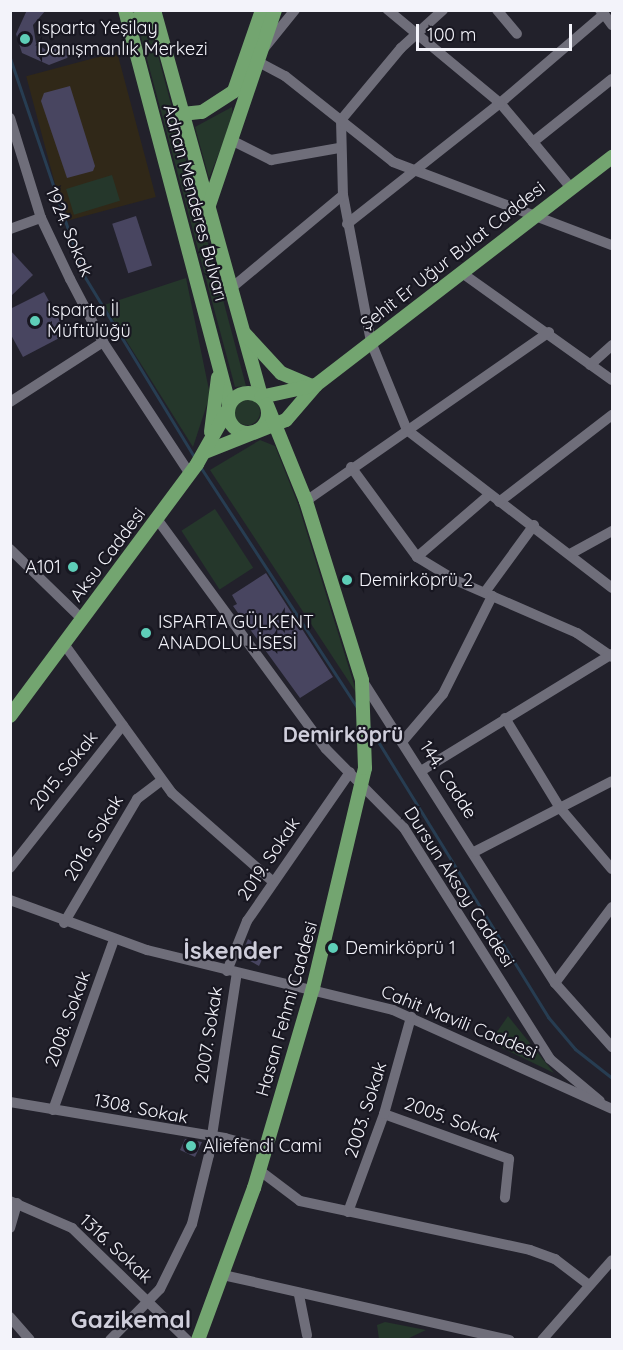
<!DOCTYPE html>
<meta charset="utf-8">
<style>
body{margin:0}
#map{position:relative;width:623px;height:1350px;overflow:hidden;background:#22212b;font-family:Quicksand,sans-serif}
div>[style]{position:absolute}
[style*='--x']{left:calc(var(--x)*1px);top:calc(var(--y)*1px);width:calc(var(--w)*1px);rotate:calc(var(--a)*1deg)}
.education>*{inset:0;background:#302818;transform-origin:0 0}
.green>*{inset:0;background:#25372b;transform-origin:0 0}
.round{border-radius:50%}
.stream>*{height:3px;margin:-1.5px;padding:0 1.5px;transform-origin:1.5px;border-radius:1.5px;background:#273d52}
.building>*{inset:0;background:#484560;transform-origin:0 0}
.minor>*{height:10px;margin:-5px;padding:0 5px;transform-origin:5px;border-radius:5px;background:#6f6e7a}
.major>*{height:14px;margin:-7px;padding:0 7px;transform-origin:7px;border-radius:7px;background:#73a570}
.major>.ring{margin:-7px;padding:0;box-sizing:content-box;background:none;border:14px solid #73a570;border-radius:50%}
.dots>*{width:16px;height:16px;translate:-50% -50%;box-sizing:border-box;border:3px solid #181721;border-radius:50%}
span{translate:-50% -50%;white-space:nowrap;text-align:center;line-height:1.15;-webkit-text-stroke:4.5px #181721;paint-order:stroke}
.poi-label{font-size:18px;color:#f3f3fa}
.left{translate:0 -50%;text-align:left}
.right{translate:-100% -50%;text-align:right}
.street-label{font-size:18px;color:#f3f3fa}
.quarter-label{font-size:21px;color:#cfcedb;font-weight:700}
.district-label{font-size:24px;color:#cfcedb;font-weight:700}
.frame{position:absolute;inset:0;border:12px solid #f3f3fa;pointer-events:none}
.scale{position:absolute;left:416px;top:24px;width:156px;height:27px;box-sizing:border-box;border:3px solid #f3f3fa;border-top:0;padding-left:8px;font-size:18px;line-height:21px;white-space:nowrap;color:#f3f3fa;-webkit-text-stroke:4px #181721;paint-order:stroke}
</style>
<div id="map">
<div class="education">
<div style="left:117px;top:52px;width:150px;height:94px;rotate:75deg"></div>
</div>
<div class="green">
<div style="clip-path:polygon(146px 27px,151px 29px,246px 386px,235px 387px,140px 33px)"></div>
<div style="clip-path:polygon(232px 107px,233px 118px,209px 178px,195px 127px)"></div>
<div style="left:112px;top:175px;width:27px;height:48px;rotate:73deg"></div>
<div style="clip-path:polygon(186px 278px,210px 395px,193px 447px,104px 305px)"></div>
<div class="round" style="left:234px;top:399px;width:26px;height:26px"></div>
<div style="clip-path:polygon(260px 440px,275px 446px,298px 504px,357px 694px,210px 470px)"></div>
<div style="left:215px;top:509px;width:70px;height:40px;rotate:57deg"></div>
<div style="clip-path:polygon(508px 1016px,554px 1073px,490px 1042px)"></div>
<div style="clip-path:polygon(385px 1322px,426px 1330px,407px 1339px,379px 1339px,377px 1325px)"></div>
</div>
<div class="stream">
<div style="--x:10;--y:58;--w:228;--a:71.3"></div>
<div style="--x:83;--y:274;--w:218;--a:58.7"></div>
<div style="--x:201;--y:468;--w:288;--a:56.9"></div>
<div style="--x:369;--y:727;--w:341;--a:58.3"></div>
<div style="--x:548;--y:1017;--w:42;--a:49.8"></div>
<div style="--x:575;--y:1049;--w:47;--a:38.1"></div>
</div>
<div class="building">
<div style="clip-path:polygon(27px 10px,46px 10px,33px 25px,36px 43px,46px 50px,63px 45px,72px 51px,67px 58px,49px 65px,22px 53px,16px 34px)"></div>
<div style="clip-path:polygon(70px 86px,95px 166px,93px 171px,67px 178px,41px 101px,44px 93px)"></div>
<div style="left:136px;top:216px;width:52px;height:25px;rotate:72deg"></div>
<div style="clip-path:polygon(10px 250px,33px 275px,10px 297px)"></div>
<div style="clip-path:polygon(44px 292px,67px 334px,23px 357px,10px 333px,10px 309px)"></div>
<div style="clip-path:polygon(266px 573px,333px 677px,300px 698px,233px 606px,237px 604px,232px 595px)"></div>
<div style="clip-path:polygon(248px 939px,266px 951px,259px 966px,241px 956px)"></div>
<div style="clip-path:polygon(185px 1139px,202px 1142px,195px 1157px,180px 1150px)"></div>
</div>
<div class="minor">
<div style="--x:443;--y:10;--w:57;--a:137.9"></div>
<div style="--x:401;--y:48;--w:94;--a:129.8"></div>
<div style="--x:341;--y:120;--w:75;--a:88.5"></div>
<div style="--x:343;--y:195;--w:150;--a:79.2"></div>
<div style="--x:371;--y:342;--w:95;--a:67.8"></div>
<div style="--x:407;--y:430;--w:259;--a:37.6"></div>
<div style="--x:497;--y:10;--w:31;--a:50"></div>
<div style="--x:600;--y:10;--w:6;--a:45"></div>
<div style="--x:604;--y:14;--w:137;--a:139.4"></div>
<div style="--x:500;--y:103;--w:51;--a:49.8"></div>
<div style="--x:533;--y:142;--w:101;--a:-38.6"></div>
<div style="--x:604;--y:14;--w:14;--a:54"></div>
<div style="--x:265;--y:47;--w:48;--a:-51"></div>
<div style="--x:251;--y:58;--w:38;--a:28"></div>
<div style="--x:285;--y:76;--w:138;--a:38.5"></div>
<div style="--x:393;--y:162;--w:234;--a:20.8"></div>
<div style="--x:10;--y:118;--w:105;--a:72.8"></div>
<div style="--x:41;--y:218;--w:68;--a:64.6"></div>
<div style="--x:70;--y:279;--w:71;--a:62.4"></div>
<div style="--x:103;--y:342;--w:158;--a:56.6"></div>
<div style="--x:231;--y:140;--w:45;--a:26.6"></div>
<div style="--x:271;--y:160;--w:69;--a:-10"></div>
<div style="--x:533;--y:142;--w:60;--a:50.4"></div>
<div style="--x:347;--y:224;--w:195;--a:-38.3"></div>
<div style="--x:500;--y:103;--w:146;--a:-140.3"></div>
<div style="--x:10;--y:229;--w:33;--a:-20"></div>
<div style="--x:462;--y:273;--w:184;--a:35.5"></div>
<div style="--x:229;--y:290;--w:148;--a:-39.8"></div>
<div style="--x:590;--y:365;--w:30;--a:-42"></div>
<div style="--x:10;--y:402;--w:111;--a:-32.8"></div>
<div style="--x:351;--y:467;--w:112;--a:53.7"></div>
<div style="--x:417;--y:557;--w:44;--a:31.2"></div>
<div style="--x:455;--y:580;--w:133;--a:23.5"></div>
<div style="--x:577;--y:633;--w:42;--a:34.4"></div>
<div style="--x:306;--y:501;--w:296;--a:-34.8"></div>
<div style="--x:499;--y:502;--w:143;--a:-37.6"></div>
<div style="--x:157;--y:519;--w:285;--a:53.7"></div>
<div style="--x:326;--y:749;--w:111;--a:45.4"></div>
<div style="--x:404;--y:828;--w:273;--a:57.7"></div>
<div style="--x:550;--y:1059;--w:65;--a:40"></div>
<div style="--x:10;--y:549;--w:100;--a:44.2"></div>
<div style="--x:572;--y:553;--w:46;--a:-28.8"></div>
<div style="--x:417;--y:557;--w:95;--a:-40.7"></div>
<div style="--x:485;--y:592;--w:83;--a:-53.8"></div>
<div style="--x:64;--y:644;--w:184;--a:54.1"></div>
<div style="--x:172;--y:793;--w:133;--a:41.3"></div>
<div style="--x:362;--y:680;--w:359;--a:57.5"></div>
<div style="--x:555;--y:983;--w:86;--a:48.3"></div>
<div style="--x:505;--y:718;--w:105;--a:58.6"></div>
<div style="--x:560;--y:808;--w:80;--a:49.6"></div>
<div style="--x:402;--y:742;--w:63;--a:-49.5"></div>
<div style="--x:443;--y:694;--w:110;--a:-63.4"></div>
<div style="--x:421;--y:771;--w:224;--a:-31.5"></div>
<div style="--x:474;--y:852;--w:155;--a:-27.2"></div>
<div style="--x:10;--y:868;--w:182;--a:-51.7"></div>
<div style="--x:10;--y:900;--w:146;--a:20.1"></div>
<div style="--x:147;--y:950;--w:253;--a:13.7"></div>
<div style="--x:393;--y:1010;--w:240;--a:24.3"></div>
<div style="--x:64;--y:923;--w:144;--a:-59.5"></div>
<div style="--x:137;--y:799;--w:31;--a:-37"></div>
<div style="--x:227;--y:971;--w:54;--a:-68.2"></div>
<div style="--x:247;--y:921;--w:181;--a:-55.3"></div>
<div style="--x:555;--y:983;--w:95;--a:-53.1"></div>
<div style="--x:10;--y:1102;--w:218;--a:9.5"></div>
<div style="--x:225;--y:1138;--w:41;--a:15.4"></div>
<div style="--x:53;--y:1110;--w:181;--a:-70.3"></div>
<div style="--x:384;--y:1114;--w:133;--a:19.8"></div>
<div style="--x:509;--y:1159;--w:39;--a:96"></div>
<div style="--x:259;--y:1170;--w:51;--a:37.1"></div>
<div style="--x:300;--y:1201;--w:235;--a:12"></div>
<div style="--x:530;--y:1250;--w:27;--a:20"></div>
<div style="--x:555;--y:1259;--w:43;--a:37.4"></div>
<div style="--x:10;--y:1201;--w:68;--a:23.5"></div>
<div style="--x:72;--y:1228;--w:161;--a:44.2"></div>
<div style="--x:348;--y:1212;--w:104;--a:-69.8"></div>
<div style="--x:384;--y:1114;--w:101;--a:-74.4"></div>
<div style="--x:10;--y:1228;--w:26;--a:-74"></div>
<div style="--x:223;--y:1275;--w:294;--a:12.8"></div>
<div style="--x:299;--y:1295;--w:41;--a:78.7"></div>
<div style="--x:10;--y:1317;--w:30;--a:49"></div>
<div style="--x:110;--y:1340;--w:71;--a:-45.6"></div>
<div style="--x:160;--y:1289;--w:72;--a:-63.8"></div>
<div style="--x:192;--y:1224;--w:71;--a:-76.2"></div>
<div style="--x:209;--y:1155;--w:184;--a:-81.3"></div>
<div style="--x:542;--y:1340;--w:106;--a:-48.8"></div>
</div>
<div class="major">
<div style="--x:125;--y:10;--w:407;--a:75.2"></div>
<div style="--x:154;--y:10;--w:402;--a:74.5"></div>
<div style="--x:128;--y:21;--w:28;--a:-15"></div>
<div style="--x:182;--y:114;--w:20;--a:-6"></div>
<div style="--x:202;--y:112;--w:38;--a:-33"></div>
<div style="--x:234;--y:91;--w:86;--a:-70.9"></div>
<div style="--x:208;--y:208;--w:209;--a:-71.3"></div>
<div style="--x:245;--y:334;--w:53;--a:47.3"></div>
<div style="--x:281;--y:373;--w:34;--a:23"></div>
<div style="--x:316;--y:385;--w:374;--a:-37.6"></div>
<div class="ring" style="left:228px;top:393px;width:26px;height:26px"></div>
<div style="--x:211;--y:432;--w:55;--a:-82.7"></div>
<div style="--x:205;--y:452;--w:87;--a:-21.6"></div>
<div style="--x:286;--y:420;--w:46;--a:-49.4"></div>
<div style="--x:316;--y:385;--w:56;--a:167.7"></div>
<div style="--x:10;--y:716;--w:314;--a:-53.4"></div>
<div style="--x:197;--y:464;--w:61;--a:-60.5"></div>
<div style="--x:198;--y:1340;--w:162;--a:-69.8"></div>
<div style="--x:254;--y:1188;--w:209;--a:-73.6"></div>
<div style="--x:313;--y:988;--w:226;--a:-76.7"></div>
<div style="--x:365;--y:768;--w:88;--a:-92"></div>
<div style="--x:362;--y:680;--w:188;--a:-107.4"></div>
<div style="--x:306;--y:501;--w:104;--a:-112.1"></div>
</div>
<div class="dots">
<div style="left:25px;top:39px;background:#5eceb8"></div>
<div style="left:35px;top:321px;background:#5eceb8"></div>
<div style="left:73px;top:567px;background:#5eceb8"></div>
<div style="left:347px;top:580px;background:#5eceb8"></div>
<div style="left:146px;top:633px;background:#5eceb8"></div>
<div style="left:333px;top:948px;background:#5eceb8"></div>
<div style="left:191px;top:1146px;background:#5eceb8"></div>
</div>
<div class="poi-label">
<span class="left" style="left:37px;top:39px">Isparta Yeşilay<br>Danışmanlık Merkezi</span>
<span class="left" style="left:47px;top:321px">Isparta İl<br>Müftülüğü</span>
<span class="right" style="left:61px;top:567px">A101</span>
<span class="left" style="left:359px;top:580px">Demirköprü 2</span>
<span class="left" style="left:158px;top:633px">ISPARTA GÜLKENT<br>ANADOLU LİSESİ</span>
<span class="left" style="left:345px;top:948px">Demirköprü 1</span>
<span class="left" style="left:203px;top:1146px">Aliefendi Cami</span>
</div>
<div class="street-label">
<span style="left:195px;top:203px;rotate:75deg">Adnan Menderes Bulvarı</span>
<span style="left:69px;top:232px;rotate:67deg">1924. Sokak</span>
<span style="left:453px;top:256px;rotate:-38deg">Şehit Er Uğur Bulat Caddesi</span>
<span style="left:108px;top:555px;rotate:-53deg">Aksu Caddesi</span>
<span style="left:64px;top:771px;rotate:-51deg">2015. Sokak</span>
<span style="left:448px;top:780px;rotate:57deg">144. Cadde</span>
<span style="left:94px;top:838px;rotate:-59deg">2016. Sokak</span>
<span style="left:269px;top:859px;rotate:-56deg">2019. Sokak</span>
<span style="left:459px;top:887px;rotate:57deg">Dursun Aksoy Caddesi</span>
<span style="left:287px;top:1009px;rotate:-74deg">Hasan Fehmi Caddesi</span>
<span style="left:68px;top:1019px;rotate:-70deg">2008. Sokak</span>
<span style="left:459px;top:1022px;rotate:22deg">Cahit Mavili Caddesi</span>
<span style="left:209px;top:1035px;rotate:-81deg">2007. Sokak</span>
<span style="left:141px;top:1109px;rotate:11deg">1308. Sokak</span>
<span style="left:366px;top:1110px;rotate:-72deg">2003. Sokak</span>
<span style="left:452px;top:1120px;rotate:20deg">2005. Sokak</span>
<span style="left:116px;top:1249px;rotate:43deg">1316. Sokak</span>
</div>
<div class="quarter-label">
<span style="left:343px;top:734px">Demirköprü</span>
</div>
<div class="district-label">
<span style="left:233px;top:951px">İskender</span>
<span style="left:131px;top:1320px">Gazikemal</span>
</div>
<div class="frame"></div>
<div class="scale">100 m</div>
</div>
